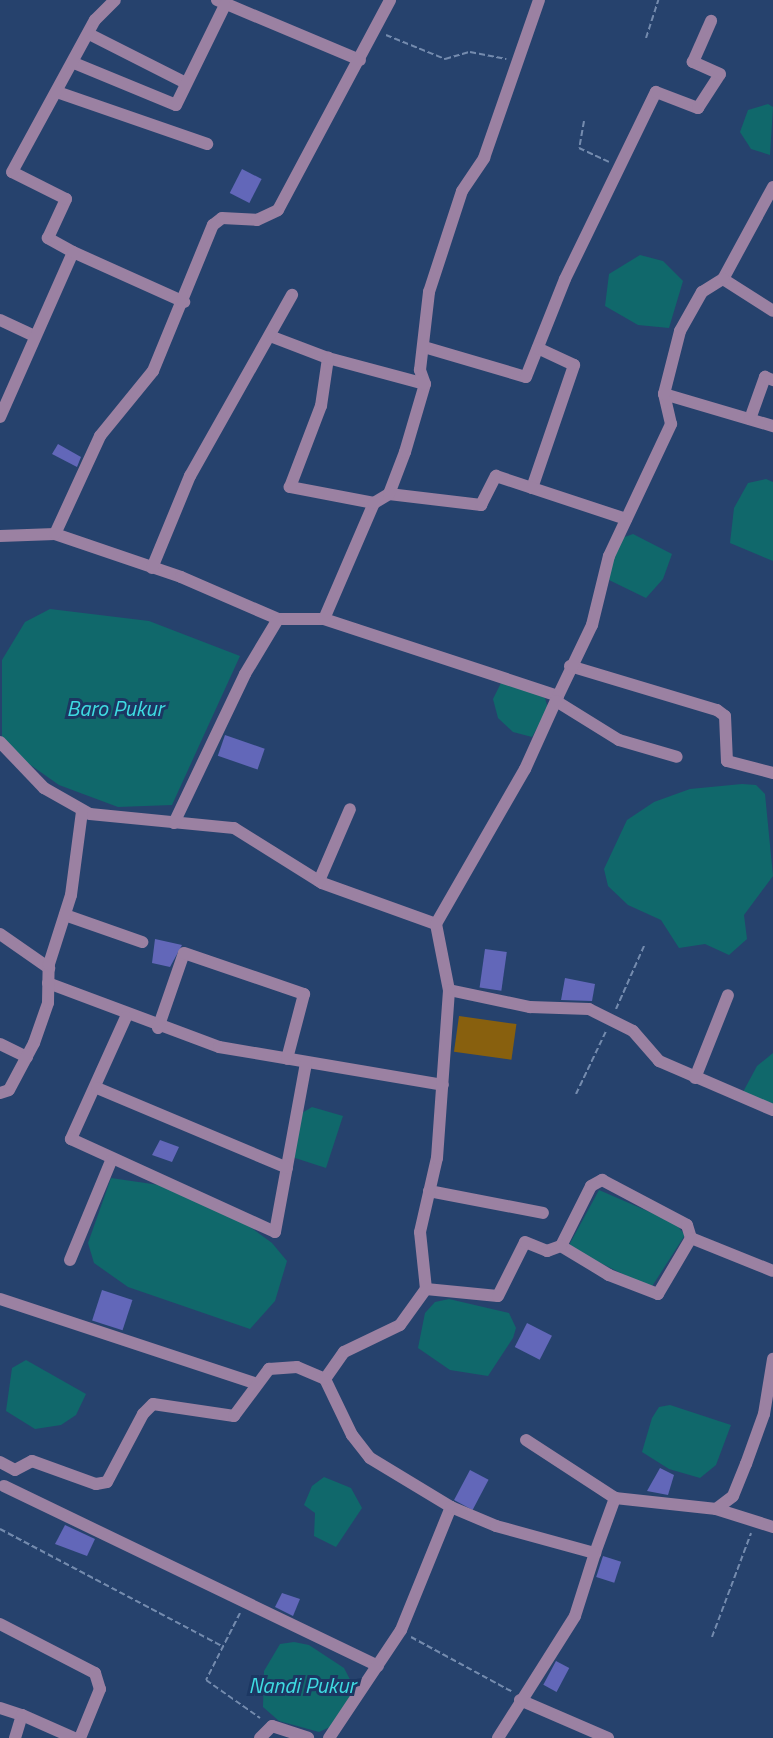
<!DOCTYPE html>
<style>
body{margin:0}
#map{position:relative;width:773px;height:1738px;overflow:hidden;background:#26426d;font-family:"Titillium Web",sans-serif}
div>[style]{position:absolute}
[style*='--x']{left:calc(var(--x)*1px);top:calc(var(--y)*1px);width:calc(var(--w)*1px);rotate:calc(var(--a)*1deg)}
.green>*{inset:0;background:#88600e;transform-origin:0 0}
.water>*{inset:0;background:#10686b}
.building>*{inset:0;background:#6267b9;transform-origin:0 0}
.path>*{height:2px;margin-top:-1px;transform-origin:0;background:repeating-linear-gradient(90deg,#748bae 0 6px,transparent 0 9px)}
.street>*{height:12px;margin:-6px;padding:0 6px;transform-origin:6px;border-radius:6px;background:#9b81a2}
span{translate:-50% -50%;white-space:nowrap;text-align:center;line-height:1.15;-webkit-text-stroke:6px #1c3762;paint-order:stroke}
.water-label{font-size:22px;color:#3edbe1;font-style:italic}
</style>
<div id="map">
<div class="green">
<div style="left:459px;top:1016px;width:58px;height:36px;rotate:8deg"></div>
</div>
<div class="water">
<div style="clip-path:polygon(768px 104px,773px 107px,770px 155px,751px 149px,740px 132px,748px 110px)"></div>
<div style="clip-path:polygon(640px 255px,663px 261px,683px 281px,669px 328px,638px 325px,605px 306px,609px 274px)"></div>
<div style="clip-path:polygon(766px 479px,773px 482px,773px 561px,730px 543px,734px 508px,748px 483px)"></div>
<div style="clip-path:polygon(633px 534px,672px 554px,663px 579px,646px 598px,609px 580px,609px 556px,619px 539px)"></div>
<div style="clip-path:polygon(50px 609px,149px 621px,240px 656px,172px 805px,118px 807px,59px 785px,2px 745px,2px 660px,25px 622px)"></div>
<div style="clip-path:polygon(502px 681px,545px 698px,548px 709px,532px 737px,513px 732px,498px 718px,493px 699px)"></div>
<div style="clip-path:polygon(742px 784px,756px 785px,765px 794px,773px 876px,744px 915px,747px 939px,729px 955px,705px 944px,679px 948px,661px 920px,628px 905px,608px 886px,604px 869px,627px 820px,654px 802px,690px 789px)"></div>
<div style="clip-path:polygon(773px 1053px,773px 1105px,743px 1092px,757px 1066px)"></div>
<div style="clip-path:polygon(312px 1107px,343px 1116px,326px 1168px,289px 1156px,297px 1116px)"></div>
<div style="clip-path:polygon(111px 1178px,159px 1185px,249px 1226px,272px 1243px,287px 1261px,275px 1301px,250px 1329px,128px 1287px,94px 1263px,88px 1243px)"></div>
<div style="clip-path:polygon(599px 1190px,675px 1223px,685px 1235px,651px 1288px,568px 1247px)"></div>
<div style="clip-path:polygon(449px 1299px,509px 1313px,516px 1328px,513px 1338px,488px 1376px,450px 1370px,418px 1348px,425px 1313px,435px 1302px)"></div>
<div style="clip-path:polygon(26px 1360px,86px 1394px,76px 1415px,61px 1425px,35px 1429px,6px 1411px,12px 1368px)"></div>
<div style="clip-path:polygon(670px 1405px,731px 1425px,716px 1465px,700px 1478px,669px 1469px,642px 1452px,652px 1418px,659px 1407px)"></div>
<div style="clip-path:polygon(324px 1477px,351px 1488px,362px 1508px,336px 1547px,314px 1536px,315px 1513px,304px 1505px,312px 1486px)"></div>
<div style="clip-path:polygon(294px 1642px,309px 1645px,344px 1668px,357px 1693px,339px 1723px,319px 1732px,279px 1721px,263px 1707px,264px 1671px,280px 1644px)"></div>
</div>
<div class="building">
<div style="left:242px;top:169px;width:22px;height:27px;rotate:27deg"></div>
<div style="clip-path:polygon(58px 444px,81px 457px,77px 467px,52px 454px)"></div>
<div style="left:225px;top:735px;width:42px;height:22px;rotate:19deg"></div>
<div style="clip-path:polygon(155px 939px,182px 945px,170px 967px,152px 963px)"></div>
<div style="left:485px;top:949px;width:22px;height:39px;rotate:8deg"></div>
<div style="clip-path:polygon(565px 978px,595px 984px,592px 1001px,561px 1000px)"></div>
<div style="clip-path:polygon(160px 1140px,179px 1147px,172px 1162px,152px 1155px)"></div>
<div style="left:102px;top:1290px;width:32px;height:32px;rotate:18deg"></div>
<div style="left:527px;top:1323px;width:28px;height:27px;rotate:27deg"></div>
<div style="clip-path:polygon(660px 1468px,674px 1475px,668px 1495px,647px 1491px)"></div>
<div style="left:470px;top:1470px;width:21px;height:34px;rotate:28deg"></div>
<div style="clip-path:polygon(65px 1525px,95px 1539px,87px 1556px,55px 1544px)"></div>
<div style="left:603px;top:1556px;width:19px;height:22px;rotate:18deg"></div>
<div style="clip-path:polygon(282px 1593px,300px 1599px,293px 1616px,275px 1607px)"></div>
<div style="left:556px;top:1661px;width:15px;height:27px;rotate:28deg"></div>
</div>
<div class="path">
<div style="--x:386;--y:35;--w:64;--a:22.1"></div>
<div style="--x:445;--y:59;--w:26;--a:-16"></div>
<div style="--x:470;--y:52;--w:37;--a:11"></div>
<div style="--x:646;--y:38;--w:40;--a:-72"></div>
<div style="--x:584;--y:121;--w:27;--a:100"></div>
<div style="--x:579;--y:148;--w:33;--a:25"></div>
<div style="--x:616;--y:1009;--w:69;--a:-66"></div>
<div style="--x:576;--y:1094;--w:70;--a:-64.5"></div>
<div style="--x:0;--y:1529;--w:251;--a:27.8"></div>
<div style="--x:240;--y:1613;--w:75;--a:116.9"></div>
<div style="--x:206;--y:1680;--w:66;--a:35.1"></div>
<div style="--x:411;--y:1637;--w:114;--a:28.4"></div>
<div style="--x:712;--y:1637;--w:111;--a:-69.4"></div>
</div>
<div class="street">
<div style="--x:217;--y:0;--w:155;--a:22.8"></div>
<div style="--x:91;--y:35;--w:106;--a:26.8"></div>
<div style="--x:74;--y:63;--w:110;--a:22.4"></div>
<div style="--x:176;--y:105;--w:111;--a:-63.9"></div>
<div style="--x:57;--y:92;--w:159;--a:19.1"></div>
<div style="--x:773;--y:187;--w:105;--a:118.5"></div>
<div style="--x:723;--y:279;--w:59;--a:32.6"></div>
<div style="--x:73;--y:252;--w:29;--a:-151"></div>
<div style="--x:48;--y:238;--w:43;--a:-65.2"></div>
<div style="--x:66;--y:199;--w:60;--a:-153.4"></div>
<div style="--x:12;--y:172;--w:173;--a:-61.4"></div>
<div style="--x:95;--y:20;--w:28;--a:-45"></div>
<div style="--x:0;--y:320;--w:38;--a:25"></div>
<div style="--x:270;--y:336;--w:62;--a:20.8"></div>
<div style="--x:424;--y:347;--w:106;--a:16.4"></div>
<div style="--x:526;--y:377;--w:105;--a:-68.3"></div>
<div style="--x:565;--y:279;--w:208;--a:-64.1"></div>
<div style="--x:656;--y:92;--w:45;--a:20.9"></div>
<div style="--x:698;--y:108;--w:40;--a:-57.1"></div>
<div style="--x:720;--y:74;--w:30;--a:-156"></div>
<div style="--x:693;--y:62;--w:45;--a:-66.3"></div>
<div style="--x:664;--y:394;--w:114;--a:16.4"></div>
<div style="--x:0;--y:417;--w:180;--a:-66.1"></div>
<div style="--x:73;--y:252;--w:122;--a:24.2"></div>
<div style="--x:750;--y:419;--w:45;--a:-70.3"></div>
<div style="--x:765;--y:377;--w:9;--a:21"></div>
<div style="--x:532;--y:488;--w:130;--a:-71.1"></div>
<div style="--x:574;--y:365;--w:40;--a:-155"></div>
<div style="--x:389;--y:494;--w:93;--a:6.8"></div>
<div style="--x:481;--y:505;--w:33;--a:-63"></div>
<div style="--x:496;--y:476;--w:137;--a:18.3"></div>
<div style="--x:374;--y:503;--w:86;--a:-169.2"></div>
<div style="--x:290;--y:487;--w:87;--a:-69.1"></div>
<div style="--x:321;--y:406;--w:49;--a:-81.7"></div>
<div style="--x:328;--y:358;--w:100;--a:15"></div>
<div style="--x:55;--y:534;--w:133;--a:18.8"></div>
<div style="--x:181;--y:577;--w:106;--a:23.4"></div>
<div style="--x:278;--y:619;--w:46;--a:0"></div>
<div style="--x:324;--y:619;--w:246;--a:18.2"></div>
<div style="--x:558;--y:696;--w:80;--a:114.3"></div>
<div style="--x:525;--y:769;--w:179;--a:119.9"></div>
<div style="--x:0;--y:536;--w:55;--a:-2.1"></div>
<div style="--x:55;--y:534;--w:108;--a:-65.3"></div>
<div style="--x:100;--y:436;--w:84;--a:-50.8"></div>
<div style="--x:153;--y:371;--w:158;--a:-67.7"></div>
<div style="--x:213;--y:225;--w:11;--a:-38"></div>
<div style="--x:222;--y:218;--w:35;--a:3"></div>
<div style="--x:257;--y:220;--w:23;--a:-25"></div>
<div style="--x:278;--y:210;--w:238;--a:-61.9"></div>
<div style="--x:152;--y:568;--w:100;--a:-67.6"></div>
<div style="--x:190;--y:476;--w:208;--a:-60.6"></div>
<div style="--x:324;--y:619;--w:126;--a:-66.7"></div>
<div style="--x:374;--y:503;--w:17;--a:-31"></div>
<div style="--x:389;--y:494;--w:45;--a:-69.1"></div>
<div style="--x:405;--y:452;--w:71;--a:-73.6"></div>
<div style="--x:425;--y:384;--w:15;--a:-110"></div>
<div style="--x:420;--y:370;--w:79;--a:-83.4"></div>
<div style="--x:429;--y:292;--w:106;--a:-71.9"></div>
<div style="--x:462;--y:191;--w:40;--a:-56"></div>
<div style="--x:484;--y:158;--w:167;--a:-70.8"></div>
<div style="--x:570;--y:666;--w:153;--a:16.7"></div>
<div style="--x:717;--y:710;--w:10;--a:37"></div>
<div style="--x:725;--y:716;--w:45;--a:87.5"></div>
<div style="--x:727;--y:761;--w:48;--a:14.6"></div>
<div style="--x:558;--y:696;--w:79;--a:-64.4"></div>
<div style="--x:592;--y:625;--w:71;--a:-76.2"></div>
<div style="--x:609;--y:556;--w:146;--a:-64.8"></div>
<div style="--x:671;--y:424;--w:31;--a:-103"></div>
<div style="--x:664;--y:394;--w:65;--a:-75.7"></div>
<div style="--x:680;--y:331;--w:45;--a:-60.6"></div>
<div style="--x:702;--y:292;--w:25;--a:-32"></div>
<div style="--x:556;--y:701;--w:74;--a:31.8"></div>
<div style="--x:619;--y:740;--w:60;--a:16.3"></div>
<div style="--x:0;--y:742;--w:64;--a:46.3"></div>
<div style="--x:44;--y:788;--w:53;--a:29.5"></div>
<div style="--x:90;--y:814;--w:145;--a:5.6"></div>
<div style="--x:234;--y:828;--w:104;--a:32"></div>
<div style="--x:322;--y:883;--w:121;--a:19.8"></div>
<div style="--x:436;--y:924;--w:67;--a:78.9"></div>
<div style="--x:449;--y:990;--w:83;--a:11.9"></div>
<div style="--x:530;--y:1007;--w:59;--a:1.9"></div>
<div style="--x:589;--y:1009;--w:49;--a:26.6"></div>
<div style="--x:633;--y:1031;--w:40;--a:49"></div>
<div style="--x:659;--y:1061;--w:124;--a:23.3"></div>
<div style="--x:174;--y:823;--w:165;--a:-64.5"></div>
<div style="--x:245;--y:674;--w:64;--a:-59"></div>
<div style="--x:319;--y:881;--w:78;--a:-66.7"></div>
<div style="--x:65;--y:915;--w:82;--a:19.3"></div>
<div style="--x:0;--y:934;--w:60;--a:34.8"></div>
<div style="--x:48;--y:983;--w:183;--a:20.5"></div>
<div style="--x:219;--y:1047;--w:227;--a:9.6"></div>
<div style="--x:126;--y:1017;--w:134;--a:114.3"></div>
<div style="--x:71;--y:1139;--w:224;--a:24.5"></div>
<div style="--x:275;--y:1232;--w:172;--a:-79.6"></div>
<div style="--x:158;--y:1028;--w:79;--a:-70.9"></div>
<div style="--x:184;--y:953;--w:127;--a:18.9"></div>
<div style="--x:304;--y:994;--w:67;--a:104.7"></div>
<div style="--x:0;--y:1044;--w:30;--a:26"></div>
<div style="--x:695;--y:1078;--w:89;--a:-68.3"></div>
<div style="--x:97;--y:1088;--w:206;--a:22.8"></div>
<div style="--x:0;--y:1093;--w:9;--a:-18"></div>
<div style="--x:9;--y:1090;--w:53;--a:-62"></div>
<div style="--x:34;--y:1043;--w:42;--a:-70.7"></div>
<div style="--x:48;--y:1003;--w:39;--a:-89"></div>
<div style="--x:49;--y:964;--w:72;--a:-72.3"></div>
<div style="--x:71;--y:895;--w:85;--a:-82.5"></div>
<div style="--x:429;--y:1191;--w:116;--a:10.9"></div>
<div style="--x:691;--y:1238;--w:65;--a:120.5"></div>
<div style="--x:658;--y:1294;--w:53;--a:-158.8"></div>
<div style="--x:609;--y:1275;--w:56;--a:-148.9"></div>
<div style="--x:561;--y:1246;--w:67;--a:-63.4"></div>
<div style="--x:591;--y:1186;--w:13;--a:-29"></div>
<div style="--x:602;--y:1180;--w:96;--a:27.9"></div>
<div style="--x:687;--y:1225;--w:14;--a:73"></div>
<div style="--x:691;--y:1238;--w:88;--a:21.9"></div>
<div style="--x:70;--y:1260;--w:107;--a:-67.5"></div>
<div style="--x:426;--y:1289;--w:72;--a:5.6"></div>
<div style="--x:498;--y:1296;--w:60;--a:-63.4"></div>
<div style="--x:525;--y:1242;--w:24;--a:22"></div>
<div style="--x:547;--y:1251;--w:15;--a:-20"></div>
<div style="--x:0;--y:1299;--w:268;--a:18.3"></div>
<div style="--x:325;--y:1379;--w:62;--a:64.3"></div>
<div style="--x:352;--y:1435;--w:29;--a:52"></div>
<div style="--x:370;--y:1458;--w:95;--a:31.2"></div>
<div style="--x:526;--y:1440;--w:106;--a:33.1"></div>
<div style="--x:0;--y:1462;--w:17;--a:28"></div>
<div style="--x:15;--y:1470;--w:19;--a:-28"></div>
<div style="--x:32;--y:1461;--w:68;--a:19.8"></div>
<div style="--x:96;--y:1484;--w:11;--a:-10"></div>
<div style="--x:107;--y:1482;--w:77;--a:-62.1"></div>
<div style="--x:143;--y:1414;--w:14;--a:-45"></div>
<div style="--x:153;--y:1404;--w:82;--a:8.4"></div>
<div style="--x:234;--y:1416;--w:59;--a:-53.3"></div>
<div style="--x:269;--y:1369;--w:28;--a:-4"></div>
<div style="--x:297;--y:1367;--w:30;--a:23"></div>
<div style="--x:325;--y:1379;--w:33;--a:-55"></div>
<div style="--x:344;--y:1352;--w:62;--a:-25.7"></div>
<div style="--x:400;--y:1325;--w:44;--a:-54.2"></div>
<div style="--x:426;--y:1289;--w:57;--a:-96"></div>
<div style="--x:420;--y:1232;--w:76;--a:-77.1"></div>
<div style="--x:437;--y:1158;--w:168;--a:-85.9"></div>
<div style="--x:4;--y:1486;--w:415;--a:25.7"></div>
<div style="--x:716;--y:1509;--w:60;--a:17.5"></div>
<div style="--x:0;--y:1624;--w:107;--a:27.3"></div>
<div style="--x:95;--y:1673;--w:17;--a:73"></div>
<div style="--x:100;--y:1689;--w:53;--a:112.2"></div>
<div style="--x:520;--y:1700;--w:96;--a:23.4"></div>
<div style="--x:0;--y:1708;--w:23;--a:18"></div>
<div style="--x:15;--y:1738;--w:24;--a:-73"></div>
<div style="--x:22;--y:1715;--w:57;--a:23.9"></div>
<div style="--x:260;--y:1738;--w:17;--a:-45"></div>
<div style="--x:272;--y:1726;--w:38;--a:18"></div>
<div style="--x:329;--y:1738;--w:130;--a:-56.3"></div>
<div style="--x:401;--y:1630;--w:133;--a:-67.9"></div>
<div style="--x:451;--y:1507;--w:49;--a:22.9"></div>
<div style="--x:496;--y:1526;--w:103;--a:15.3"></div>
<div style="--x:595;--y:1553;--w:59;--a:-70"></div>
<div style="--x:615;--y:1498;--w:102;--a:6.2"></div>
<div style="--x:716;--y:1509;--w:21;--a:-37"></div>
<div style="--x:733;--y:1496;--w:35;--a:-68"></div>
<div style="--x:746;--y:1464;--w:53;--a:-70.2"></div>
<div style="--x:764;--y:1414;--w:56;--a:-80.7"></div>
<div style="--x:498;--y:1738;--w:144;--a:-57.7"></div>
<div style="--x:575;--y:1616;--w:66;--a:-72.4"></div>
</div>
<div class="water-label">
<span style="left:115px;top:709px">Baro Pukur</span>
<span style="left:302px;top:1686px">Nandi Pukur</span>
</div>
</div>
